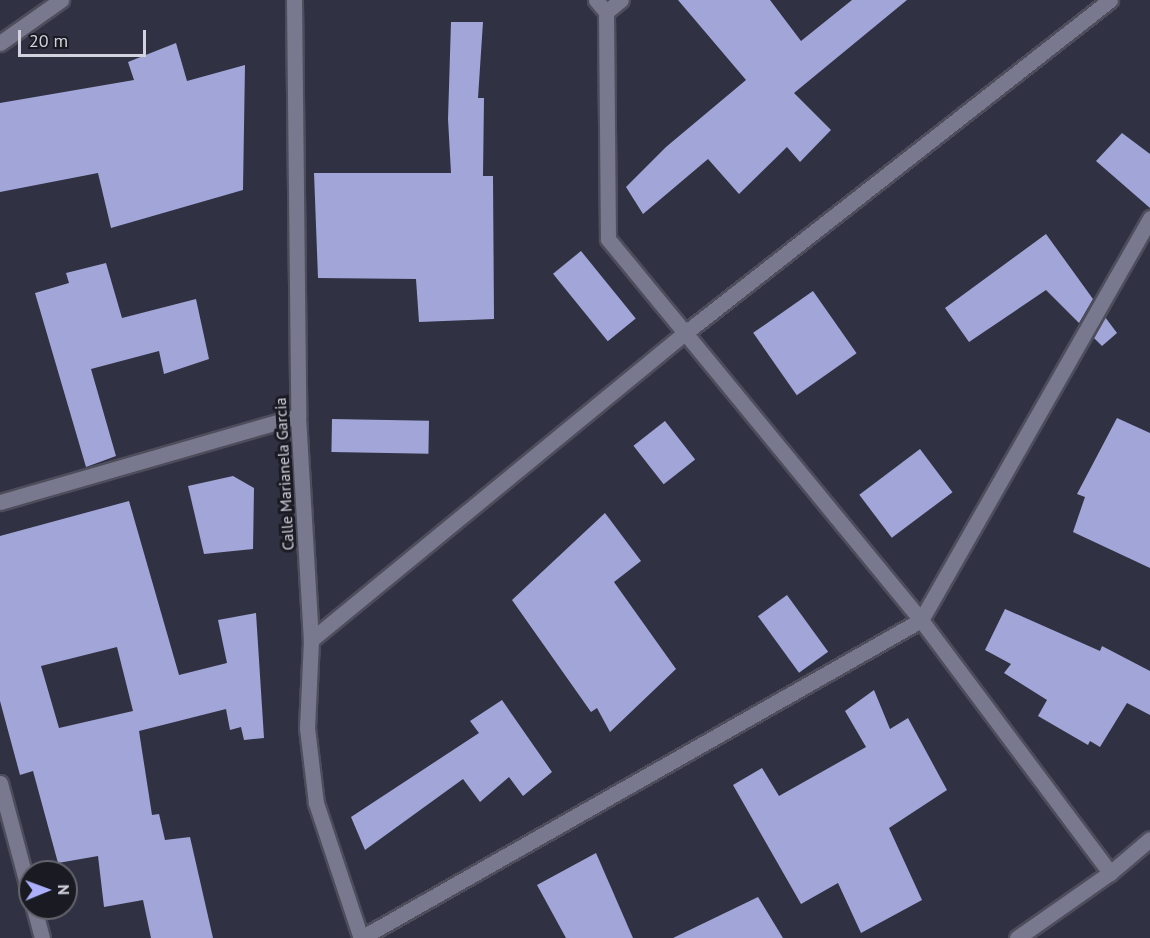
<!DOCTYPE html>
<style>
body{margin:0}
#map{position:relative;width:1150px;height:938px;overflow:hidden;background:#303243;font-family:"PT Sans",sans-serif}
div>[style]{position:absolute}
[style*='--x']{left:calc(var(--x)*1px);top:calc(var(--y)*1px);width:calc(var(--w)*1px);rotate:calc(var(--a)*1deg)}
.building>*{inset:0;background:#a2a5d8;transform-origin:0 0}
.roads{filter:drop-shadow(2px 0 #4d4d5c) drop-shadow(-2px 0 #4d4d5c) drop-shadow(0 2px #4d4d5c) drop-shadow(0 -2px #4d4d5c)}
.minor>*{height:15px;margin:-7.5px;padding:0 7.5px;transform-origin:7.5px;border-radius:7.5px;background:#78798e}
span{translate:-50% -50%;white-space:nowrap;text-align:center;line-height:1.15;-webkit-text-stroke:6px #1a1a22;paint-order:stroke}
.street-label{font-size:16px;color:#d2d3de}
.north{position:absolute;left:18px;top:860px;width:60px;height:60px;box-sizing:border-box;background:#1a1a22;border:2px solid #64646d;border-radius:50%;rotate:89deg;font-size:16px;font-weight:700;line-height:24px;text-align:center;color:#d2d3de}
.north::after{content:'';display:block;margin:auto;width:21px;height:27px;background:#acaffb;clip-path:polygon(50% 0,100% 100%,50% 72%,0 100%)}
.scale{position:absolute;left:18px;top:30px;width:128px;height:27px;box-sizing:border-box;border:3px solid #d2d3de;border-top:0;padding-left:8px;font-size:18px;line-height:21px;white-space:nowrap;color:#d2d3de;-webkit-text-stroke:4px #1a1a22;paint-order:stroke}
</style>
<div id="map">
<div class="building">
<div style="clip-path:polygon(678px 0,770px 0,801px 41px,852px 0,907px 0,794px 93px,831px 130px,800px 162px,787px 147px,739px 194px,708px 159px,643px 214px,626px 187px,666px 147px,746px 80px)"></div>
<div style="clip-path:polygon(451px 22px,483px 22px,478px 98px,484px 98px,483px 176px,493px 176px,494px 319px,419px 322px,416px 279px,318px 278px,314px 173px,451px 173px,448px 119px)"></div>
<div style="clip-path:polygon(176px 43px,187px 81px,245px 65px,243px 190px,111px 228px,98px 173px,0 192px,0 103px,134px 80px,128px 62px)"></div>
<div style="clip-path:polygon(1122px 133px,1150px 154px,1150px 208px,1096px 161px)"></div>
<div style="clip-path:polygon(1046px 234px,1093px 299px,1079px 323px,1046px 290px,969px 342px,945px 308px)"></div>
<div style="left:581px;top:251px;width:87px;height:36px;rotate:51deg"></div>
<div style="clip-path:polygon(106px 263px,122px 318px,196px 299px,209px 359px,164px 374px,159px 351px,91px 369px,116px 456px,86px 467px,35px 293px,69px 283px,66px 273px)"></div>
<div style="left:813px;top:291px;width:76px;height:73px;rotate:55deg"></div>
<div style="clip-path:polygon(1105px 317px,1117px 333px,1102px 346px,1093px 337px)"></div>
<div style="clip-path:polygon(1117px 418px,1150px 433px,1150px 568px,1073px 532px,1085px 497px,1077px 494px)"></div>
<div style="left:332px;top:419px;width:97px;height:33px;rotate:1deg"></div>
<div style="left:665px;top:421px;width:49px;height:40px;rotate:52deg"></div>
<div style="left:920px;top:449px;width:54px;height:76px;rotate:53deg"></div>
<div style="clip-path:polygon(233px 476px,254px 488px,253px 549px,204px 554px,188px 486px)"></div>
<div style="clip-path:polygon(evenodd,129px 501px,179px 675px,227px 663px,218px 620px,256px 613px,264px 738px,244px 740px,241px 727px,230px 730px,226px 709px,139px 731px,152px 815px,159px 814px,165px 840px,190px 837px,213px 938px,151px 938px,143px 900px,104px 907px,98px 856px,58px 863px,33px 771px,20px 775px,0 701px,0 536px,129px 501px,117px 647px,133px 711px,59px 728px,41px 666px,117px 647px)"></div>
<div style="clip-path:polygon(605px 513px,641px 561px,614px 582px,676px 669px,610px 732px,597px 708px,591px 712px,512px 600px)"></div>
<div style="left:787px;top:595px;width:70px;height:36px;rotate:54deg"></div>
<div style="clip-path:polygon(1005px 609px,1100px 651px,1102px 646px,1150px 671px,1150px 715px,1127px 703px,1100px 747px,1090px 741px,1088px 745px,1038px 716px,1047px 700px,1004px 673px,1011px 664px,985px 650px)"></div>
<div style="clip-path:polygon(874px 690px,890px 729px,908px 718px,947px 790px,889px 828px,922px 900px,861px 933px,838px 883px,801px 904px,733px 785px,762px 768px,779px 796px,866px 747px,845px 711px)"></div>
<div style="clip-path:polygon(502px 700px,552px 772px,523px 796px,509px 777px,480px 802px,463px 779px,365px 850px,351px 817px,479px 733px,470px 721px)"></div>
<div style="clip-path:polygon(596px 853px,633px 938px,566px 938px,537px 885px)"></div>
<div style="clip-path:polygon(758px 897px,783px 938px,673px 938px)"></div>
</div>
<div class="roads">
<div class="minor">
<div style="--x:294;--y:0;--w:416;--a:89.4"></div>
<div style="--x:298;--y:416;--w:224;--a:86.7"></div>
<div style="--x:311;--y:640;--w:88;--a:92.6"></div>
<div style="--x:307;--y:728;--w:76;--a:83.2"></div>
<div style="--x:316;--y:803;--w:142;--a:71.6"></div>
<div style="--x:596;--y:0;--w:16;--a:50"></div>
<div style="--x:606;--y:12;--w:227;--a:89.5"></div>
<div style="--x:608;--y:239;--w:493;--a:50.6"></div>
<div style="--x:921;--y:620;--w:316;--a:53.2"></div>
<div style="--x:606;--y:12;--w:19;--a:-39"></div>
<div style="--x:0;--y:43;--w:75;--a:-35.2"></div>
<div style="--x:0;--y:502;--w:310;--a:-16.1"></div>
<div style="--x:311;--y:640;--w:484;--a:-39.4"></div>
<div style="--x:685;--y:333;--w:540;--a:-38.08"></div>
<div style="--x:0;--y:783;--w:116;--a:75"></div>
<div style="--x:34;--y:908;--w:31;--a:75"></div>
<div style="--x:361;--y:938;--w:644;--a:-29.59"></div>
<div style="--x:921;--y:620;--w:463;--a:-60.3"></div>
<div style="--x:1017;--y:938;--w:113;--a:-35"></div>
<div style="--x:1110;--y:873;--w:52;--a:-40.4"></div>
</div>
</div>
<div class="street-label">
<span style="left:284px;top:474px;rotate:-93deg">Calle Marianela Garcia</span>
</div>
<div class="north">N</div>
<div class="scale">20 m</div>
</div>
